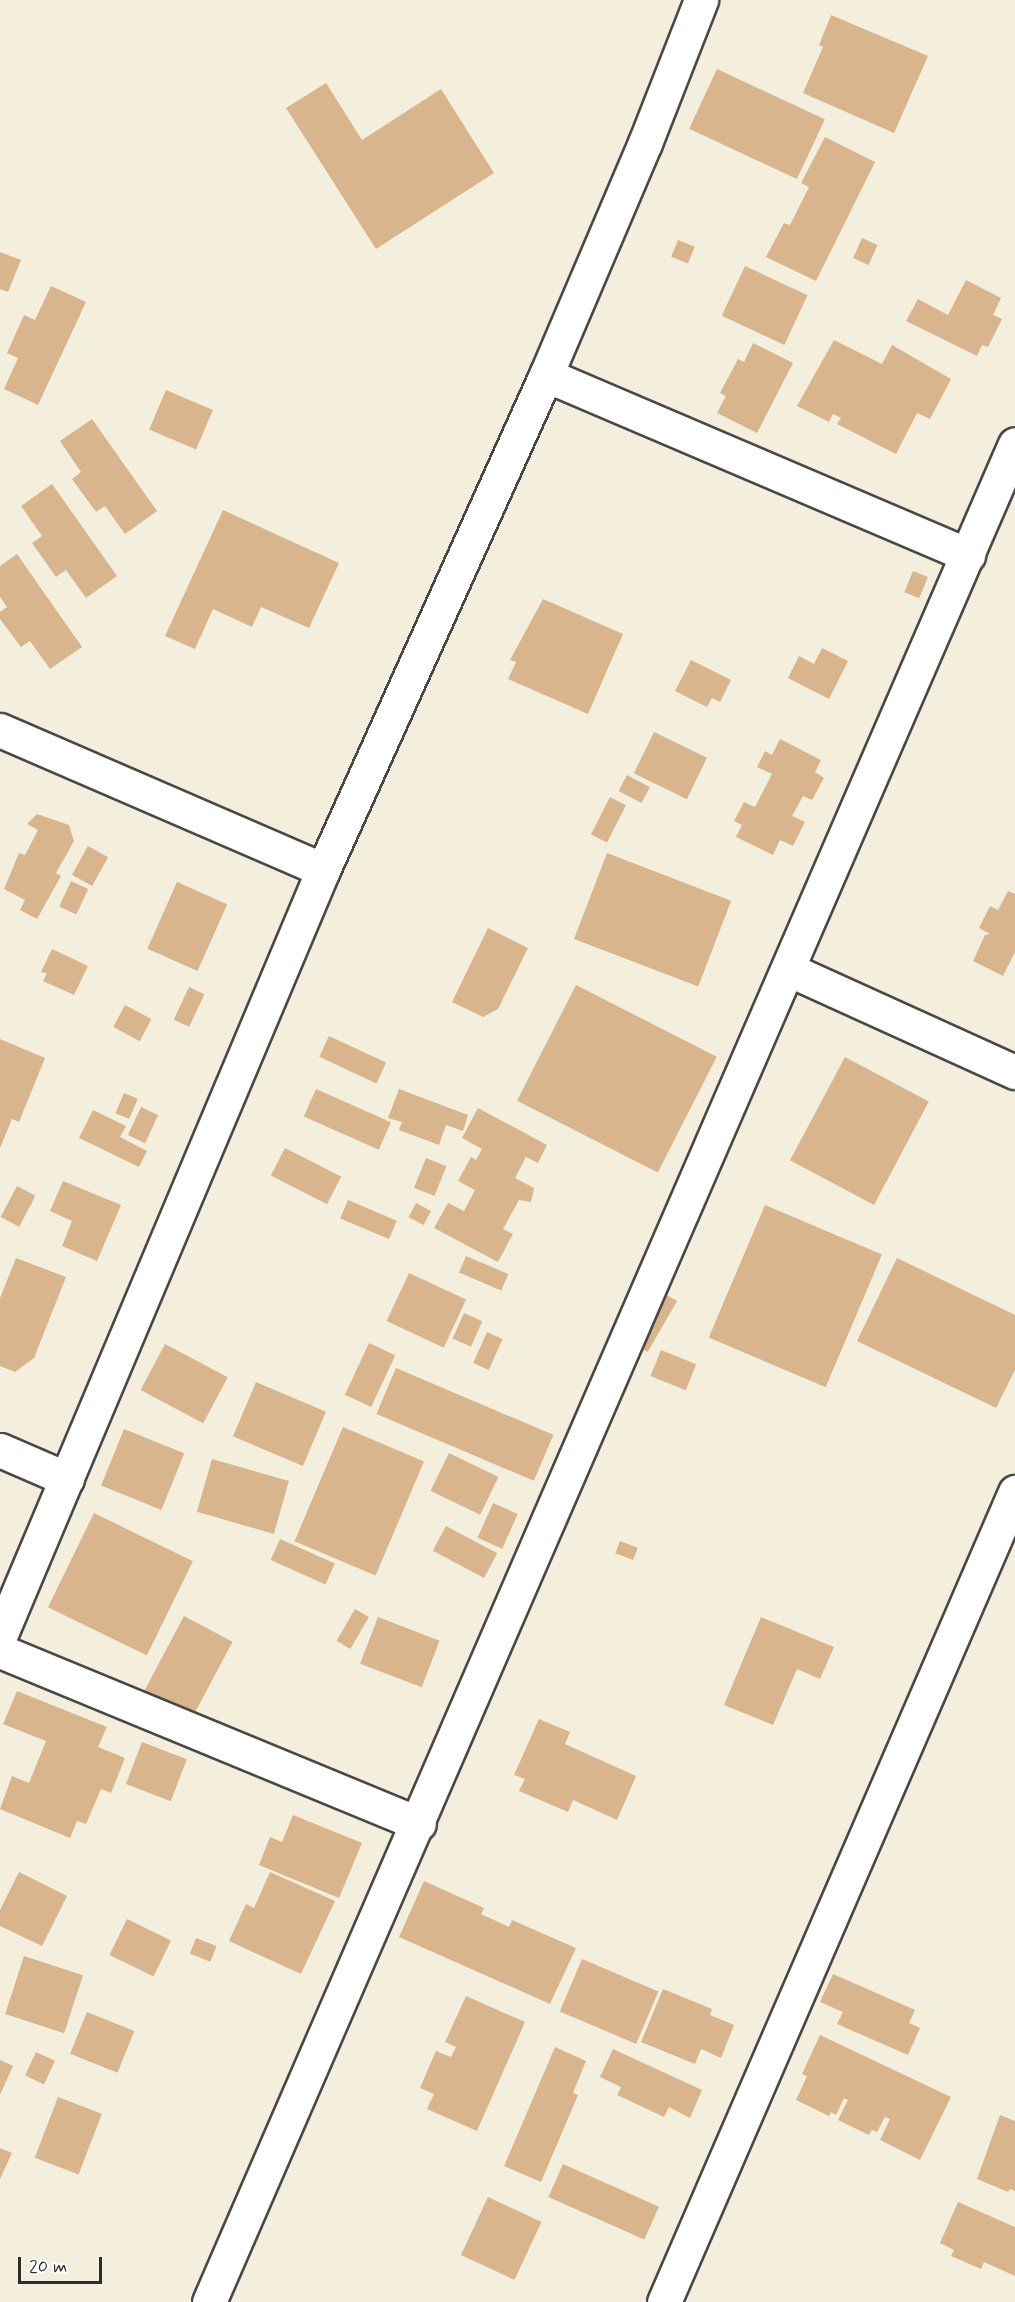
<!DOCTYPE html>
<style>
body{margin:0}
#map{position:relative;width:1015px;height:2302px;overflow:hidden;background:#f3efdc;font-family:Mynerve,sans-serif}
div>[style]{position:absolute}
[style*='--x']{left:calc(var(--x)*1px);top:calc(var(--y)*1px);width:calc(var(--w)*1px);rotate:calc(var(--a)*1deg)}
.building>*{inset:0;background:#d9b58e;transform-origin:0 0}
.roads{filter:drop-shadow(2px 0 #494846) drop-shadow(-2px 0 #494846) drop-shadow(0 2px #494846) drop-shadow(0 -2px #494846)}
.street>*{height:33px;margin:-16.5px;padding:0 16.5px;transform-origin:16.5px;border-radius:16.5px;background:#fff}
span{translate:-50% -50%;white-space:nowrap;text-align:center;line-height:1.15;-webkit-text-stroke:6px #fff;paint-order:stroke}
.scale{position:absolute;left:18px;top:2257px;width:84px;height:27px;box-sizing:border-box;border:3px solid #2b2b2b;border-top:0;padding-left:8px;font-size:18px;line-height:21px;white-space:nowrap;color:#2b2b2b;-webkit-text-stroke:4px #fff;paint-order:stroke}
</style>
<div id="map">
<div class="building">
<div style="clip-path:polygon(831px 15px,928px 56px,894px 133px,803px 93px,823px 47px,819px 45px)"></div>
<div style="left:717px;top:69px;width:119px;height:66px;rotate:25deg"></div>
<div style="clip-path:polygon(326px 83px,362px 140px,441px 89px,494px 173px,376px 249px,286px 108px)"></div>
<div style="clip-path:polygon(825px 137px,875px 162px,816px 281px,766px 257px,784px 223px,790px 225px,809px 187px,801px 183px)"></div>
<div style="left:862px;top:238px;width:17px;height:22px;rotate:24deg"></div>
<div style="left:678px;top:240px;width:18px;height:18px;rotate:22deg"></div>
<div style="clip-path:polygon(0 252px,21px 260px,8px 292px,0 289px)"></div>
<div style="left:745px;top:266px;width:69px;height:55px;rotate:25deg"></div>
<div style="clip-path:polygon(966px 280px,1001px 298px,993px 315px,1002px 319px,988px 347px,982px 345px,977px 356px,906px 321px,918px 299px,948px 315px)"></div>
<div style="clip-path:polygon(51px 286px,86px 302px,38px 405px,4px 389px,18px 358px,7px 353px,24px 315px,35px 320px)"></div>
<div style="clip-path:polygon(834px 340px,882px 364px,892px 345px,951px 379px,930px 419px,917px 413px,896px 454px,837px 424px,841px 418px,833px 414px,829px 422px,797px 406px)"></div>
<div style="clip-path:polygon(753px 343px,793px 363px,757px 433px,717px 413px,726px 396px,720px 393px,738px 359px,744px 362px)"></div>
<div style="left:166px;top:390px;width:51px;height:43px;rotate:23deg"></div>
<div style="clip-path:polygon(92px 419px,157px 511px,125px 534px,105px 506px,96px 512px,72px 479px,81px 472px,60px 441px)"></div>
<div style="clip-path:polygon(52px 484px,117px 576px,86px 598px,66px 570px,56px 577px,32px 543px,42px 536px,21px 506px)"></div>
<div style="clip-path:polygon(223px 510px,339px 563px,309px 628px,261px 607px,252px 627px,213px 609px,195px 649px,165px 636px)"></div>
<div style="clip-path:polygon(17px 554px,82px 647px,50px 669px,30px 641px,21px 647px,0 619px,0 612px,7px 607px,0 597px,0 566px)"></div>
<div style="left:913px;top:571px;width:16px;height:23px;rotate:22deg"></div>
<div style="clip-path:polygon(543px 599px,623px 634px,588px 714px,508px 679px,516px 662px,510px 660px)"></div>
<div style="clip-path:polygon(822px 648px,848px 661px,829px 699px,788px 678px,799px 656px,814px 664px)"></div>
<div style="clip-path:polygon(691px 660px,731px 680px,720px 702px,712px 698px,707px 707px,675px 691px)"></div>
<div style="left:654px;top:732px;width:59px;height:46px;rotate:26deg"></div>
<div style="clip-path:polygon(780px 739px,821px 760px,815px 772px,824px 778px,812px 800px,803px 796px,792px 816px,805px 822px,793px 846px,780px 840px,773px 855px,736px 837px,742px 825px,734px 821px,744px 802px,755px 807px,772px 774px,757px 767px,765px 751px,772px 755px)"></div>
<div style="left:627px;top:775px;width:26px;height:18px;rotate:28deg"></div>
<div style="left:610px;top:797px;width:18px;height:42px;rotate:27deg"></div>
<div style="clip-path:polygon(37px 814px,69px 825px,74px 841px,56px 873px,61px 876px,37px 919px,20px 910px,25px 900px,4px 889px,19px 853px,25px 855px,38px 830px,27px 824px)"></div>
<div style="left:88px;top:846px;width:23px;height:33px;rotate:29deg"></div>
<div style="left:607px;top:853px;width:133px;height:92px;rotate:21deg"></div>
<div style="left:71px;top:881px;width:19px;height:28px;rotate:25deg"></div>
<div style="left:177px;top:882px;width:55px;height:73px;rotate:24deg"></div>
<div style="clip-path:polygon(1008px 891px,1015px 894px,1015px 952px,1003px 976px,973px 961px,985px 935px,990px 934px,979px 928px,990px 906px,998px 910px)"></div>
<div style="clip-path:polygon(488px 928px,528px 948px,498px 1009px,483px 1017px,452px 1002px)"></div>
<div style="clip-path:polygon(52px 949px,88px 966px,74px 995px,43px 981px,47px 973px,41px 972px)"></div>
<div style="left:576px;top:985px;width:158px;height:130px;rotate:27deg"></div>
<div style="left:189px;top:987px;width:17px;height:36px;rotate:25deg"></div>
<div style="left:125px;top:1005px;width:30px;height:25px;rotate:28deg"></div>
<div style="left:329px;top:1036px;width:63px;height:23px;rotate:25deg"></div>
<div style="clip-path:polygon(0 1039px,45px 1058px,19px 1122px,12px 1119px,0 1148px)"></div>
<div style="left:845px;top:1057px;width:95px;height:117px;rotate:28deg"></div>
<div style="left:316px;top:1089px;width:82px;height:30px;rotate:24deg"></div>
<div style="clip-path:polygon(399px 1089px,468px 1115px,463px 1131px,446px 1125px,439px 1145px,399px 1130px,402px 1122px,388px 1118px)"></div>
<div style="left:124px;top:1093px;width:15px;height:22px;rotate:23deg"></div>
<div style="left:141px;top:1107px;width:19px;height:31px;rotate:25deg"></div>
<div style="clip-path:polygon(478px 1108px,547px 1145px,538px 1163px,526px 1157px,515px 1178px,534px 1188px,531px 1202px,519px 1200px,503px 1229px,513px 1234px,498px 1262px,434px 1228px,448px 1203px,464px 1211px,475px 1190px,458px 1181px,471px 1157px,476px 1160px,482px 1149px,462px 1138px)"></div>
<div style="clip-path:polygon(93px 1110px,126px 1126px,120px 1137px,147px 1151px,139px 1167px,79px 1138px)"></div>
<div style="left:285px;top:1148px;width:63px;height:31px;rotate:27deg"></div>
<div style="left:426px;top:1158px;width:22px;height:32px;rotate:22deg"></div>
<div style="clip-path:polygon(63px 1181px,121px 1205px,97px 1261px,62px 1246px,72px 1221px,50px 1211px)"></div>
<div style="left:17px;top:1186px;width:21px;height:35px;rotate:28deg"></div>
<div style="left:348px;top:1200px;width:53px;height:20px;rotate:23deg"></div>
<div style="left:416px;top:1203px;width:17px;height:16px;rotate:28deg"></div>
<div style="left:765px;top:1205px;width:127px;height:144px;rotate:23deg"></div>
<div style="left:466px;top:1256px;width:46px;height:18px;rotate:23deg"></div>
<div style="clip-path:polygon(16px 1258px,66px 1277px,34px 1358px,15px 1372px,0 1366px,0 1298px)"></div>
<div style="clip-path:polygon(897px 1258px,1015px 1315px,1015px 1370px,996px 1408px,857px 1341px)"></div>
<div style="left:409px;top:1273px;width:63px;height:53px;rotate:25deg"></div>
<div style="left:665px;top:1294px;width:14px;height:59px;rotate:30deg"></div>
<div style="left:464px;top:1313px;width:20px;height:28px;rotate:24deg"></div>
<div style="left:487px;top:1332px;width:17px;height:34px;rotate:24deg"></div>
<div style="left:369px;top:1343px;width:29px;height:57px;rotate:25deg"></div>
<div style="left:165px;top:1344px;width:71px;height:52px;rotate:28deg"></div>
<div style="left:661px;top:1350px;width:38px;height:28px;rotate:22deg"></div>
<div style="left:396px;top:1368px;width:171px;height:50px;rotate:23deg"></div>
<div style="left:256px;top:1382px;width:76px;height:59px;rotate:23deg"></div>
<div style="left:343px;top:1427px;width:88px;height:124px;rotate:23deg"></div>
<div style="left:124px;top:1429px;width:65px;height:61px;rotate:22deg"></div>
<div style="left:449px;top:1453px;width:55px;height:42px;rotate:26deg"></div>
<div style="left:212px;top:1459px;width:80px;height:55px;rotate:16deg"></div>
<div style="left:493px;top:1503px;width:27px;height:38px;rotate:24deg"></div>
<div style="left:94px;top:1513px;width:110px;height:105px;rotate:26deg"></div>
<div style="left:446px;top:1526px;width:58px;height:28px;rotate:28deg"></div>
<div style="left:280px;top:1539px;width:60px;height:23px;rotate:24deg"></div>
<div style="left:620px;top:1541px;width:19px;height:13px;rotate:21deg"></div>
<div style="left:355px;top:1609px;width:16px;height:37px;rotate:30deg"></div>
<div style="left:184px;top:1616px;width:55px;height:86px;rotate:28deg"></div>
<div style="left:378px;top:1617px;width:66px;height:50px;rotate:21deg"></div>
<div style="clip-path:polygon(761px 1617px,834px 1647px,820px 1679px,797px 1669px,773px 1725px,724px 1705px)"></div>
<div style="clip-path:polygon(17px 1691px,107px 1727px,98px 1747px,125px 1758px,111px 1793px,101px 1789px,86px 1824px,77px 1821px,70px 1838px,0 1809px,12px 1776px,29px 1783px,46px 1741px,3px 1724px)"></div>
<div style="clip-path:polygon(539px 1719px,570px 1732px,565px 1744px,636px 1776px,617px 1820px,573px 1800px,568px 1812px,519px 1791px,525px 1779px,514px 1775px)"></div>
<div style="left:142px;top:1742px;width:48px;height:45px;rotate:21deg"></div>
<div style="clip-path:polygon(293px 1815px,362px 1843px,339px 1898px,259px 1865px,270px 1837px,282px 1842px)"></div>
<div style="clip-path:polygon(19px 1872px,67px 1896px,42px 1946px,0 1926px,0 1910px)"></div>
<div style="clip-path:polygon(270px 1872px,335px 1901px,301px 1974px,229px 1941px,246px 1904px,254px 1908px)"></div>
<div style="clip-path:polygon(424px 1881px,484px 1908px,481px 1914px,509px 1927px,512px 1920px,576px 1948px,550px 2004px,399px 1937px)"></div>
<div style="left:127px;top:1919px;width:49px;height:40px;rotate:26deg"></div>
<div style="left:196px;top:1938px;width:22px;height:17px;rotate:21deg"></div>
<div style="left:24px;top:1956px;width:62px;height:61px;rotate:18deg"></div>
<div style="left:582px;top:1959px;width:83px;height:57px;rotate:23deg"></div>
<div style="clip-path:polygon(833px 1974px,915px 2010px,909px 2023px,920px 2028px,908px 2055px,837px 2024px,843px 2012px,820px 2002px)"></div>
<div style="clip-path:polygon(663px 1989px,712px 2009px,710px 2015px,734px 2025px,721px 2058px,701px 2049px,695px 2064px,641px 2042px)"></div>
<div style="clip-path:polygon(466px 1996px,525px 2022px,477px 2131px,427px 2109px,434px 2094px,420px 2088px,436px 2051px,451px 2057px,456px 2047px,445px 2042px)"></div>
<div style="left:87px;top:2012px;width:51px;height:45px;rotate:22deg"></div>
<div style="clip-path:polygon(820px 2035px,951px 2097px,920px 2160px,880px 2140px,890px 2119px,885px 2117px,877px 2132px,872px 2130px,869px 2135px,838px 2120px,848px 2100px,844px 2098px,836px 2115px,831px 2112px,829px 2116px,796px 2100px,807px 2076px,802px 2074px)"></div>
<div style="clip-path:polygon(555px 2047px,586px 2061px,573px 2093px,578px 2095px,541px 2182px,504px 2166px)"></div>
<div style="clip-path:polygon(613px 2049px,702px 2090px,690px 2118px,669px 2107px,664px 2117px,617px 2095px,621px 2087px,600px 2077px)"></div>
<div style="left:36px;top:2052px;width:21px;height:26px;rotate:25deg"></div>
<div style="clip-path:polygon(0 2060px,13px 2066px,0 2095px)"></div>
<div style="left:58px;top:2097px;width:47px;height:65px;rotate:21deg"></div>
<div style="clip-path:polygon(1000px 2115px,1015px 2121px,1015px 2191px,1010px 2189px,1008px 2192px,977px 2179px)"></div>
<div style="clip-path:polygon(0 2148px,12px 2153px,0 2179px)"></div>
<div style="left:563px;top:2164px;width:105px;height:36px;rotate:24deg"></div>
<div style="left:488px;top:2197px;width:59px;height:64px;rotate:25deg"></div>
<div style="clip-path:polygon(958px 2202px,1015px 2227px,1015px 2276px,984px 2262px,981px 2269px,951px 2256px,954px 2250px,940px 2243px)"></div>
</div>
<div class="roads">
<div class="street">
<div style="--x:546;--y:375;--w:459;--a:23.1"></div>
<div style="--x:0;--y:730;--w:352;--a:23.4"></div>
<div style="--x:790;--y:970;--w:247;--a:24.4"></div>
<div style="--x:0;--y:1450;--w:73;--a:23.4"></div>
<div style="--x:0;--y:1636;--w:831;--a:-67.14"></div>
<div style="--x:323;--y:870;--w:543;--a:-65.75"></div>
<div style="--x:546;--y:375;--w:252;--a:-66.9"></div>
<div style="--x:645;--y:143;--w:154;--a:-68.6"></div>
<div style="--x:0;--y:1651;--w:453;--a:22.4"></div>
<div style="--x:209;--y:2302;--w:2025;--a:-66.55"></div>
<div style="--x:664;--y:2302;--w:883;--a:-66.57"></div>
</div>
</div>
<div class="scale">20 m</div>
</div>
